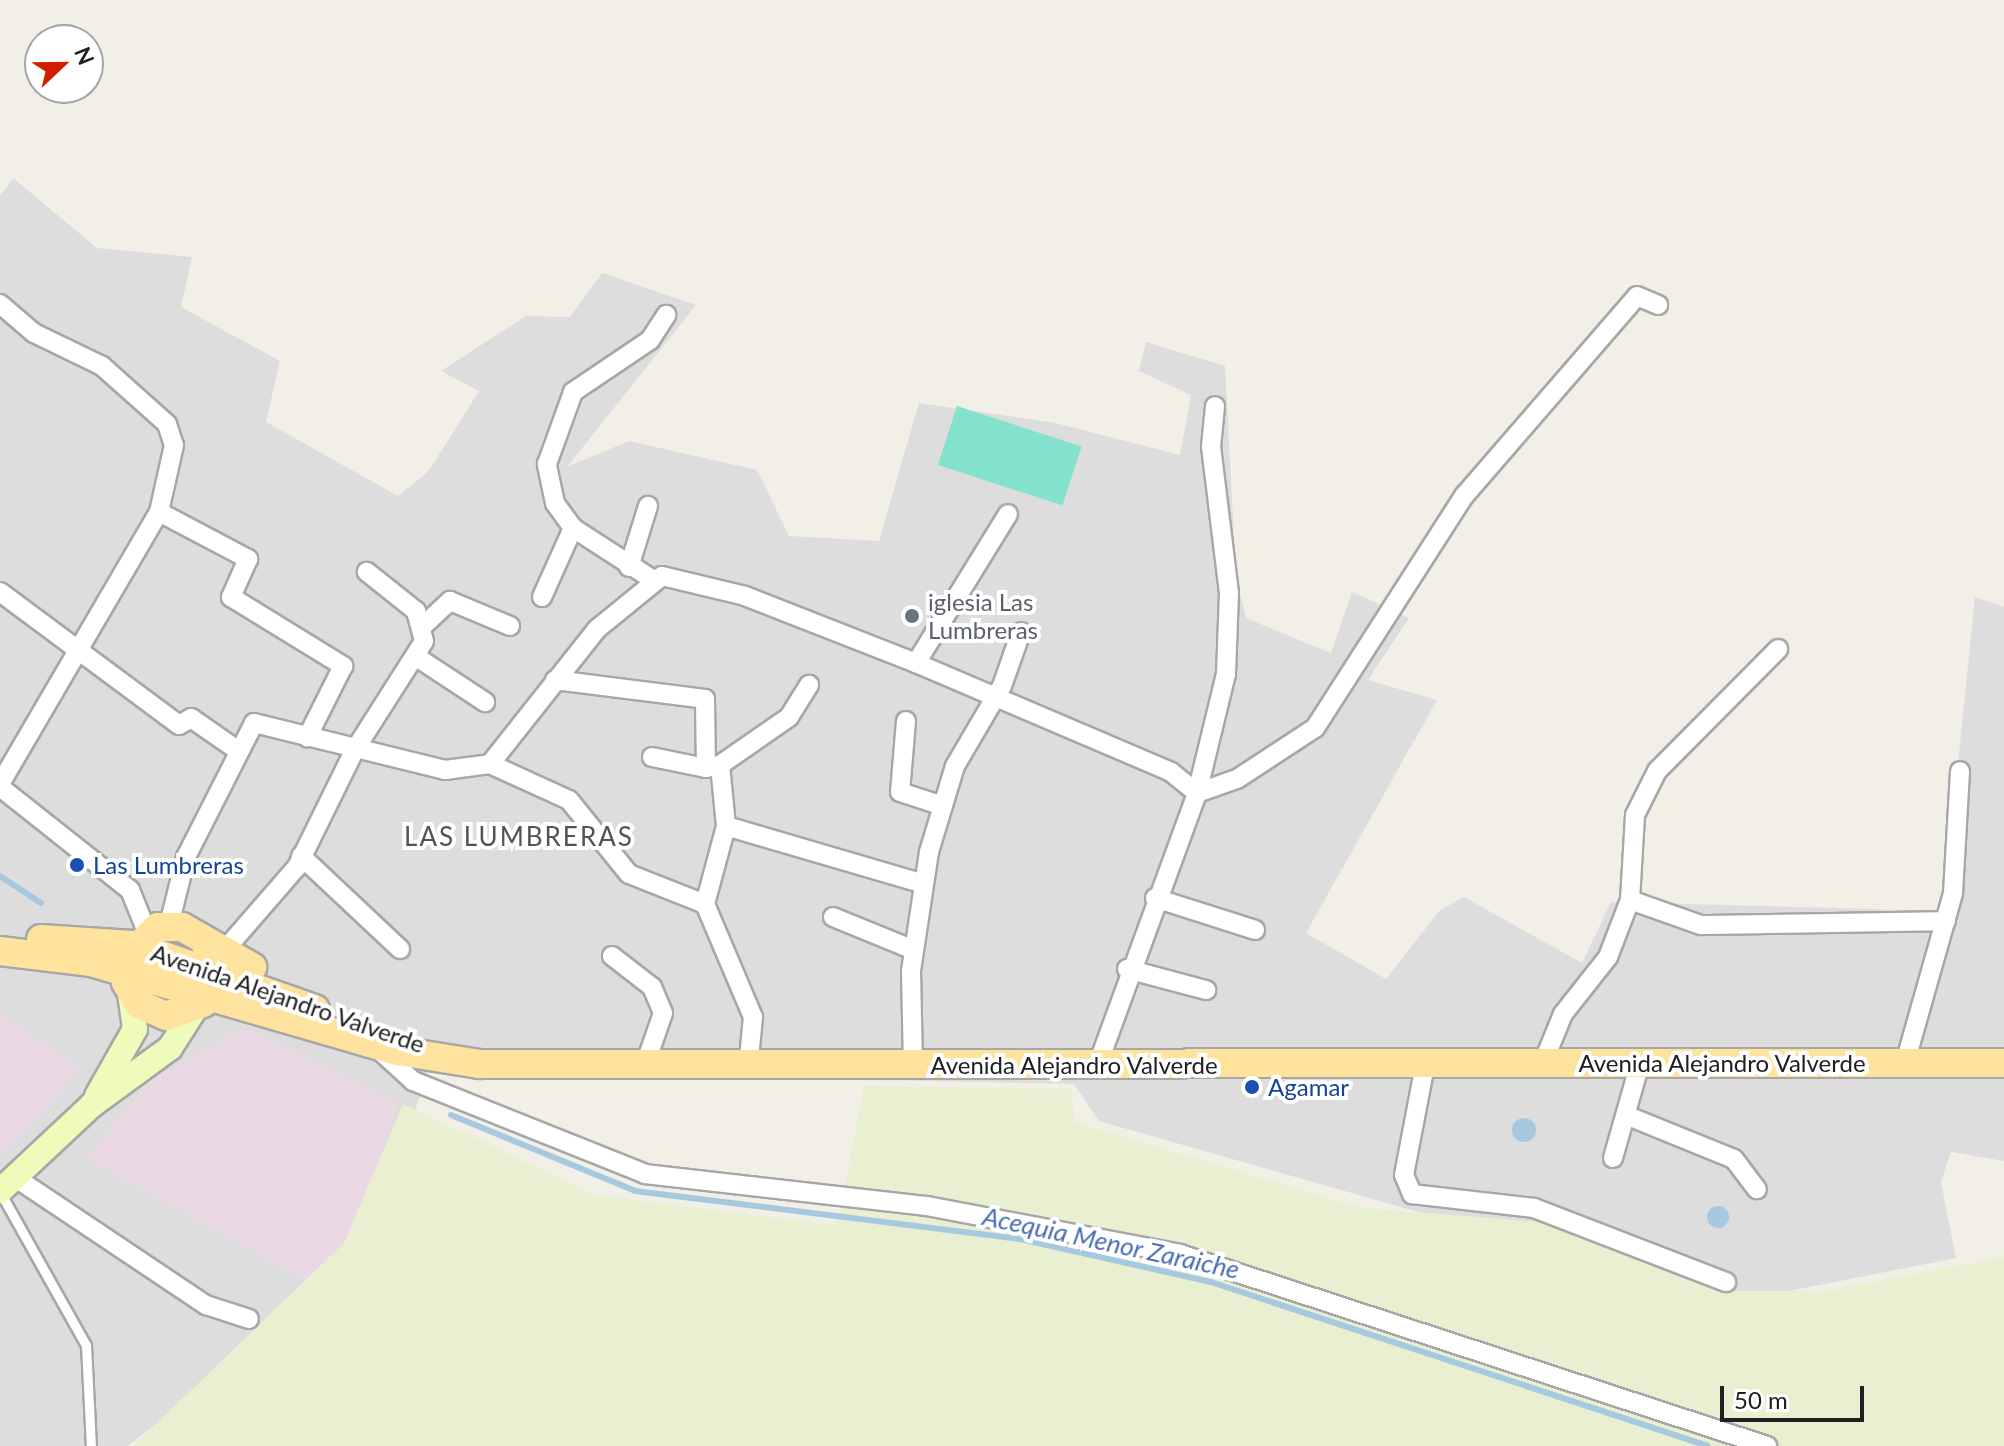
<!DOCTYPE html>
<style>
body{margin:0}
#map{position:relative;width:2004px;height:1446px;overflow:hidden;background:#f1efe6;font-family:Lato,sans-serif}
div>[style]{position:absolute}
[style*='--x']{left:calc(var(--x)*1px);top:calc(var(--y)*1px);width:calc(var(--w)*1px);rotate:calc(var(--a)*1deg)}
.residential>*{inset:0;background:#dedddd}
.industrial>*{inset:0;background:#ead8e4}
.farmland>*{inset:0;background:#e9f0d1}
.pitch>*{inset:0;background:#83e2cb;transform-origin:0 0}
.water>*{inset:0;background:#a6c9df}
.round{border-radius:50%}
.stream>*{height:6px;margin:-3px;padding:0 3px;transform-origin:3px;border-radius:3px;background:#a6c9df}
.roads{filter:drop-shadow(2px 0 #a7a7a7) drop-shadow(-2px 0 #a7a7a7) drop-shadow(0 2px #a7a7a7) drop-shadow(0 -2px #a7a7a7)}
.service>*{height:9px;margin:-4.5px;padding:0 4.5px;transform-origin:4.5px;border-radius:4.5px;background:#fff}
.minor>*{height:18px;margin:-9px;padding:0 9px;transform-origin:9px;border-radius:9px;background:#fff}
.secondary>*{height:24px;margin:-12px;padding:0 12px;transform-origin:12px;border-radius:12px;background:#eefbba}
.primary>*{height:28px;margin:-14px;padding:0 14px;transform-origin:14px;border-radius:14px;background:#fee39e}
.dots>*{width:22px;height:22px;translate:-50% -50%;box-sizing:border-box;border:4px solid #fff;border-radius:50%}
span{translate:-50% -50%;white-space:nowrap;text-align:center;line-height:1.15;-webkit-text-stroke:8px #fff;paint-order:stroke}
.worship-label{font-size:24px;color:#5b616d}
.left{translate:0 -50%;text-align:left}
.transit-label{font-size:24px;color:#164399}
.street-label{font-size:24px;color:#202020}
.neighbourhood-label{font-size:26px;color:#535353;letter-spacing:2px}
.water-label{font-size:26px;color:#496eb3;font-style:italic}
.north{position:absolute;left:24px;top:24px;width:80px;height:80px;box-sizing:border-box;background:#fff;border:2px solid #a6a6a6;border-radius:50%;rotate:68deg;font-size:22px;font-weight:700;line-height:32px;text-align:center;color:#202020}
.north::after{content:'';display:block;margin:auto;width:28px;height:36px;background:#d02000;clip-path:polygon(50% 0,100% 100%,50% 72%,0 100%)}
.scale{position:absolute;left:1720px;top:1386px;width:144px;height:36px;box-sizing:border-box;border:4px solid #202020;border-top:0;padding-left:10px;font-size:24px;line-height:28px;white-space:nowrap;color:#202020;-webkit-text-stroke:6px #fff;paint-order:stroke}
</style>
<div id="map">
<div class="residential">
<div style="clip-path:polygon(13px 178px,97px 248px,192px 257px,181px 307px,280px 361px,266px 422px,398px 496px,428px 472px,479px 391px,441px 371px,526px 316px,570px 317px,602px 273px,696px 305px,567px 467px,629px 441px,757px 470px,789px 536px,879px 541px,919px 403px,1055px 423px,1180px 455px,1191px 395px,1139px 371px,1146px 342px,1225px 366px,1236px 576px,1246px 618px,1331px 653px,1352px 592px,1409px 618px,1368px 680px,1437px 700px,1306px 933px,1386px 979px,1440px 910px,1464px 897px,1582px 963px,1611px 902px,1943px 911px,1975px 597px,2004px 607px,2004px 1161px,1951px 1152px,1941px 1182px,1956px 1258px,1734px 1302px,1099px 1121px,1074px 1084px,428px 1071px,365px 1261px,128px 1446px,0 1446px,0 196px)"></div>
</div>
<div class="industrial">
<div style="clip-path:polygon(0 1015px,79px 1069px,0 1158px)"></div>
<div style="clip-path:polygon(245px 1028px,397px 1104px,349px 1248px,311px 1283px,87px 1158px,152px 1079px)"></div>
</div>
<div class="farmland">
<div style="clip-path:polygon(864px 1086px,1072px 1089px,1074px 1122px,1362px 1208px,1579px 1225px,1722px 1291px,1826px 1291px,2004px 1257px,2004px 1446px,133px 1446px,344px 1243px,403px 1104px,595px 1195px,837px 1226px)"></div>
</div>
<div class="pitch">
<div style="left:957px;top:406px;width:131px;height:62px;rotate:18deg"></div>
</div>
<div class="water">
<div class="round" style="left:1512px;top:1118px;width:24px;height:24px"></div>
<div class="round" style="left:1707px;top:1206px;width:22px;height:22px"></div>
</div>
<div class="stream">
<div style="--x:0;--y:876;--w:49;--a:33.4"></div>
<div style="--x:451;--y:1115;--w:199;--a:22.4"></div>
<div style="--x:635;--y:1191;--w:388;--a:7.1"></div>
<div style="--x:1020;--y:1239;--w:196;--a:12.7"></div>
<div style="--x:1211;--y:1282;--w:523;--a:18.26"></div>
</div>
<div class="roads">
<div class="service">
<div style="--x:0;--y:1192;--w:176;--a:60.7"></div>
<div style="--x:86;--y:1345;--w:101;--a:87.2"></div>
</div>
<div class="minor">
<div style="--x:0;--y:304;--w:45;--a:40.5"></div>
<div style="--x:34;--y:333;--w:76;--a:25.9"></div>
<div style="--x:102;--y:366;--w:87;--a:41.7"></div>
<div style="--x:167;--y:424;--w:22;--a:72"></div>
<div style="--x:174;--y:445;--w:69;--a:102.6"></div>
<div style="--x:629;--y:567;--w:64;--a:-72.7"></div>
<div style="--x:655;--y:581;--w:98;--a:-147.1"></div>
<div style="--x:573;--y:528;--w:31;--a:-126"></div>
<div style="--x:555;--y:503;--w:40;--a:-102"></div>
<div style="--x:547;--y:464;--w:77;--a:-70.1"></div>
<div style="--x:573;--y:392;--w:93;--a:-34"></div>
<div style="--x:650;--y:340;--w:30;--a:-57"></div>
<div style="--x:0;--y:592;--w:223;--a:36.6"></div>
<div style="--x:179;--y:725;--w:14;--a:-30"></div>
<div style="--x:191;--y:718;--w:56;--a:34.8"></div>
<div style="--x:542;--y:597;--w:76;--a:-65.8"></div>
<div style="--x:423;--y:626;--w:37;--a:-43"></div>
<div style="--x:450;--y:601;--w:65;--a:22.6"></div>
<div style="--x:415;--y:656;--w:84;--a:33.3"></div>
<div style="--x:916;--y:663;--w:175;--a:-58.3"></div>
<div style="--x:555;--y:680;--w:151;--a:7.2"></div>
<div style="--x:705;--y:699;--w:69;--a:89.2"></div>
<div style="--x:706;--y:768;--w:14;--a:-12"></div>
<div style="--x:906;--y:721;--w:71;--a:94.8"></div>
<div style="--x:900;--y:792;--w:45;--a:18"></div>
<div style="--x:652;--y:757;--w:55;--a:11.5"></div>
<div style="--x:490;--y:764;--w:87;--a:24.5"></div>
<div style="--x:569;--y:800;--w:95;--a:51"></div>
<div style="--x:629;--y:874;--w:82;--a:21.5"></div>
<div style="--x:705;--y:904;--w:123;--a:67"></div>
<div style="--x:753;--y:1017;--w:51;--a:95.6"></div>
<div style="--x:0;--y:784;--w:315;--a:-59.7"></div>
<div style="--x:159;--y:512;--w:101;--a:27.8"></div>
<div style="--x:248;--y:559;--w:42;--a:114.1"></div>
<div style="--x:231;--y:597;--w:132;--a:31.6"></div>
<div style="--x:343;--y:666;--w:80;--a:116.6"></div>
<div style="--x:0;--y:787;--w:166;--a:38.4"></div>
<div style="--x:130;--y:890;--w:45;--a:68"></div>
<div style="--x:726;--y:826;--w:206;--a:16.3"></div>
<div style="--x:301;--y:856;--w:136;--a:43.2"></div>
<div style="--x:1155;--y:898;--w:105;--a:17.7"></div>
<div style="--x:1630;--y:900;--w:85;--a:-86.6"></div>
<div style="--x:1635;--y:815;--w:49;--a:-63.4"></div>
<div style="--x:1657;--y:771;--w:172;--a:-45.2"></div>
<div style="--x:705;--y:904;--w:81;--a:-74.9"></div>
<div style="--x:726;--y:826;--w:61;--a:-95.6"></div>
<div style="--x:720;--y:765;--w:84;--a:-34.8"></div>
<div style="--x:789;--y:717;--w:38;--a:-58"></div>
<div style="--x:833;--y:917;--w:87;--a:22.2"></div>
<div style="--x:169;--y:925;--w:70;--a:-76"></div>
<div style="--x:186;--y:857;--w:150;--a:-63.1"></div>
<div style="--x:254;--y:723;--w:197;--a:13.8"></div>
<div style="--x:445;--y:770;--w:45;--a:-7.6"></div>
<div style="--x:490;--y:764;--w:172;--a:-51.6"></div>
<div style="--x:597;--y:629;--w:84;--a:-39.2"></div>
<div style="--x:662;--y:576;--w:85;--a:13.5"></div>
<div style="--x:745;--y:596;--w:184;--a:21.4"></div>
<div style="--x:916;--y:663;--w:277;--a:23.1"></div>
<div style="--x:1171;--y:772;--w:33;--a:39"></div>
<div style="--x:1197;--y:793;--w:122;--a:-76.3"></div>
<div style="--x:1226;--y:674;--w:81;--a:-87.9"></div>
<div style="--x:1229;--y:593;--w:147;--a:-97"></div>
<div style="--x:1211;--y:447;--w:41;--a:-84.4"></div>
<div style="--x:223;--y:952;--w:113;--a:-49"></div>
<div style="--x:297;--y:867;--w:129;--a:-63.8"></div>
<div style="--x:354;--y:751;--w:130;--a:-57.5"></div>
<div style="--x:424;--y:641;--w:31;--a:-105"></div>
<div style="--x:416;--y:611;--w:63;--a:-141.5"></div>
<div style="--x:612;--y:956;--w:51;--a:37.8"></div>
<div style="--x:652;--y:987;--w:28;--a:67"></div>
<div style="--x:663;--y:1013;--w:58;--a:109.1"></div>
<div style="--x:1127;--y:969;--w:82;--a:14.9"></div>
<div style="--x:377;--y:1048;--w:49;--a:42.5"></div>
<div style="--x:413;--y:1081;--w:250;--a:21.8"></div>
<div style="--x:645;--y:1174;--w:284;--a:6.5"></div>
<div style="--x:927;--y:1206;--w:258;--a:10.7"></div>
<div style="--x:1180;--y:1254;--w:618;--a:18.11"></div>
<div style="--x:1543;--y:1063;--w:53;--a:-67.8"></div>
<div style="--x:1563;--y:1014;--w:73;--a:-51.7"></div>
<div style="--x:1608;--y:957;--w:61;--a:-68.9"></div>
<div style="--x:1630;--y:900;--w:75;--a:19.4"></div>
<div style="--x:1701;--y:925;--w:245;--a:-0.9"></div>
<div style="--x:1905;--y:1063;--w:177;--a:-74.2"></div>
<div style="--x:1953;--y:893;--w:122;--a:-86.7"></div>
<div style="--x:1098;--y:1064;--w:289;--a:-69.9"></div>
<div style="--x:1197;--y:793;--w:42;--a:-19.3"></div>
<div style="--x:1237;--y:779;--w:93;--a:-33.2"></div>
<div style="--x:1315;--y:728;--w:276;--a:-57.3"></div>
<div style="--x:1464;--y:496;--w:264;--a:-49.1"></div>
<div style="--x:1637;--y:296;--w:23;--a:23"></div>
<div style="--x:1425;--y:1065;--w:112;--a:100.8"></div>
<div style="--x:1404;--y:1175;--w:21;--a:67"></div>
<div style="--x:1412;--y:1194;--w:123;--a:6.5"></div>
<div style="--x:1534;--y:1208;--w:206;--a:21.1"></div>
<div style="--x:913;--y:1066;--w:95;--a:-91.2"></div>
<div style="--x:911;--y:971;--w:120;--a:-81.4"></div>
<div style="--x:929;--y:852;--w:90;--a:-73.2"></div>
<div style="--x:955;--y:766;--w:93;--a:-59.6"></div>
<div style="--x:1002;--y:686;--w:57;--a:-70.6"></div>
<div style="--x:1628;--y:1116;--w:114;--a:22.1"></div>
<div style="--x:1734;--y:1159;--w:38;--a:53"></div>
<div style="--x:1613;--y:1158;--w:99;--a:-74.1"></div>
<div style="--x:16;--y:1178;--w:229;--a:33.8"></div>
<div style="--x:206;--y:1305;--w:45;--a:18"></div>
</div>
<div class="secondary">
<div style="--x:97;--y:1096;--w:77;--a:-60.4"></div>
<div style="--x:135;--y:1029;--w:37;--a:-98"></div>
<div style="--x:0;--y:1191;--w:126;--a:-43.1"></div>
<div style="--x:92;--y:1105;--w:97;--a:-36.2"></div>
<div style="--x:170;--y:1048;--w:46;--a:-57.3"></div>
</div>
<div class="primary">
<div style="--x:41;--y:939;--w:92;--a:3.7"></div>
<div style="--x:133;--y:945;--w:193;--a:19.4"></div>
<div style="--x:204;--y:940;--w:31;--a:68"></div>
<div style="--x:216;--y:969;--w:36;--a:111"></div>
<div style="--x:203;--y:1003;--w:39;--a:161"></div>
<div style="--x:166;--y:1016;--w:30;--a:-156"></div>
<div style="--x:139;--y:1004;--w:26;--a:-121"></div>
<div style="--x:126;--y:982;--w:25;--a:-88"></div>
<div style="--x:127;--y:957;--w:43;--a:-44.1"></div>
<div style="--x:158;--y:927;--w:24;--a:0"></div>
<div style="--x:182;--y:927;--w:81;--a:29.7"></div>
<div style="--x:0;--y:951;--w:92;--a:6.9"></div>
<div style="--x:91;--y:962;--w:320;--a:16.2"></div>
<div style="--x:398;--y:1051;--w:82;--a:9.1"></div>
<div style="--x:479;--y:1064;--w:1525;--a:-0.04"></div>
</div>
</div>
<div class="dots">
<div style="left:912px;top:616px;background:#6b7280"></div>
<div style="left:77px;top:865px;background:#1a4fb4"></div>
<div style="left:1252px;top:1087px;background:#1a4fb4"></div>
</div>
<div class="worship-label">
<span class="left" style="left:928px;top:616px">iglesia Las<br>Lumbreras</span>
</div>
<div class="transit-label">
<span class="left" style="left:93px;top:865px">Las Lumbreras</span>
<span class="left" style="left:1268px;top:1087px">Agamar</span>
</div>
<div class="street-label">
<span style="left:288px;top:998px;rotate:19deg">Avenida Alejandro Valverde</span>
<span style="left:1722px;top:1063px">Avenida Alejandro Valverde</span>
<span style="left:1074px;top:1065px">Avenida Alejandro Valverde</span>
</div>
<div class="neighbourhood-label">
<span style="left:519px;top:837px">LAS LUMBRERAS</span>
</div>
<div class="water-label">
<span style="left:1111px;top:1243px;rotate:12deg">Acequia Menor Zaraiche</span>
</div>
<div class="north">N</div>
<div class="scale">50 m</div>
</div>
